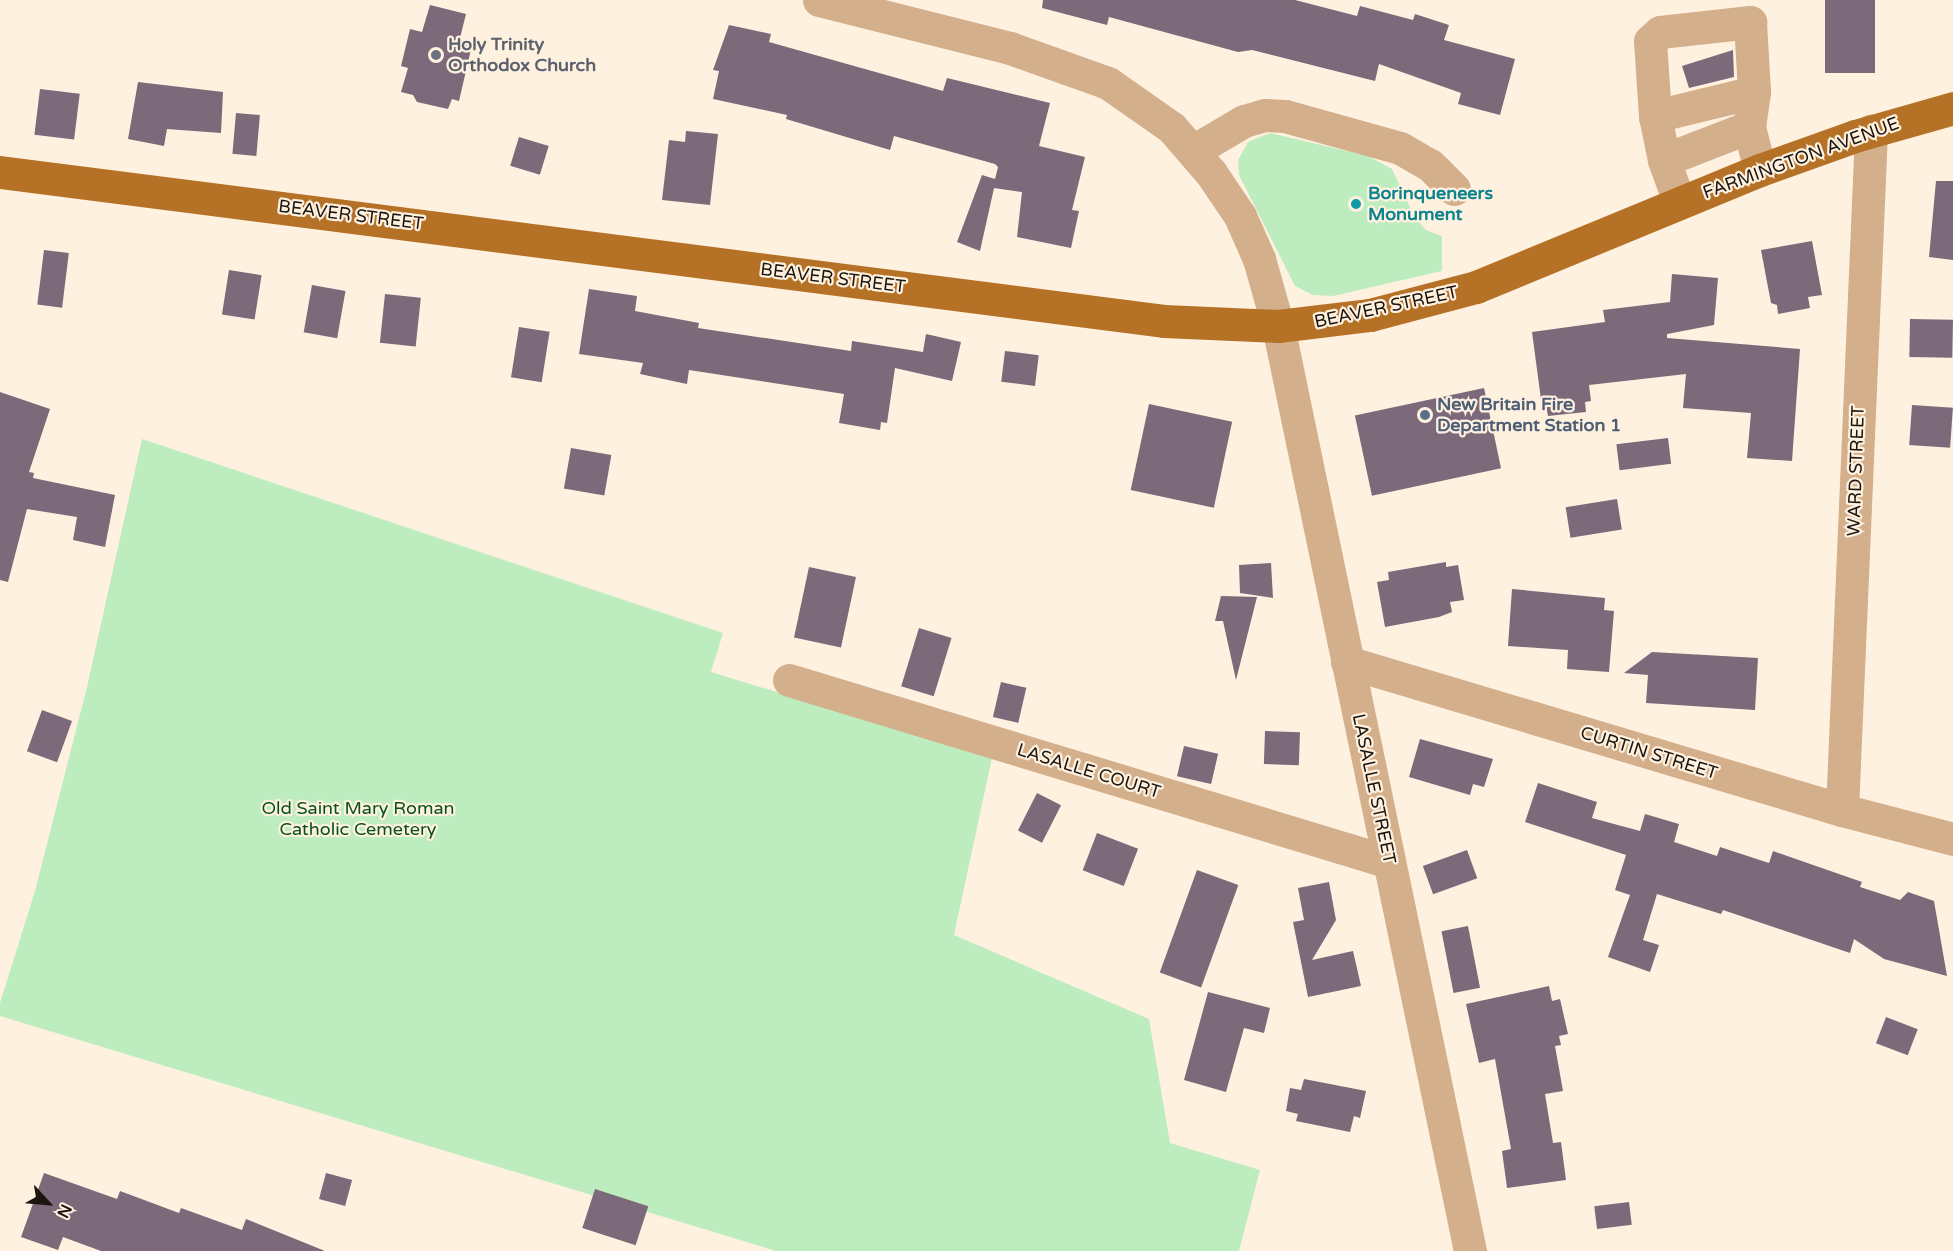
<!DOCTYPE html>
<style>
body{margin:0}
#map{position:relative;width:1953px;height:1251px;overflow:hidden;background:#fff1e0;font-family:"Varela Round",sans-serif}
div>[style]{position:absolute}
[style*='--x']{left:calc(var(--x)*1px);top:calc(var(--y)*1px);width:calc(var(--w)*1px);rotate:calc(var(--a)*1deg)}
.green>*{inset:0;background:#bdecbf}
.building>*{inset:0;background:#7c6979;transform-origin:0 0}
.minor>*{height:33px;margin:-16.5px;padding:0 16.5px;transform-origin:16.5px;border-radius:16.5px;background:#d4af8c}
.major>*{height:33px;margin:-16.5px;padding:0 16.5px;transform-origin:16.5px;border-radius:16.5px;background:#b57226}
.dots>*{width:16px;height:16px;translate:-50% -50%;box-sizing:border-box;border:3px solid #fff1e0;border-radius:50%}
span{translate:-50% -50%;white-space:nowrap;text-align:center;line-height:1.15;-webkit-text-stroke:4.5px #fff1e0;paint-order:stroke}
.worship-label{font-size:18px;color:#5b616d;font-weight:700}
.left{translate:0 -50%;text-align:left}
.street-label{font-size:18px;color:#1b150e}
.culture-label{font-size:18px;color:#0d838f;font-weight:700}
.service-label{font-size:18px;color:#4e5e75;font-weight:700}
.park-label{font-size:18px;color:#065319}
.north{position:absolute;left:18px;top:1173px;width:60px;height:60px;-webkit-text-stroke:4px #fff1e0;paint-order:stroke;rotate:116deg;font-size:16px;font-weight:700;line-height:24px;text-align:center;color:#1b150e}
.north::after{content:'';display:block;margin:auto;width:21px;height:27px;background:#1b150e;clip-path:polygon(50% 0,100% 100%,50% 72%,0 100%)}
</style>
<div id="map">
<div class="green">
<div style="clip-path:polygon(1270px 133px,1368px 156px,1392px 169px,1415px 218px,1426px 230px,1442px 236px,1442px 271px,1333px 296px,1313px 295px,1295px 286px,1239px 175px,1238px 160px,1248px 142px)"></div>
<div style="clip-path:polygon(142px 439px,723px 633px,711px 672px,992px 758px,954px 935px,1149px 1019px,1170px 1143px,1260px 1170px,1239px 1251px,776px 1251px,0 1016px,0 1003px,35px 891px,87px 687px)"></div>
</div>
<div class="building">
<div style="clip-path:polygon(1043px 0,1295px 0,1357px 16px,1360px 6px,1413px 20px,1415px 14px,1449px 25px,1444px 40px,1515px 59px,1500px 115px,1458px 104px,1461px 93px,1379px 64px,1375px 81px,1252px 50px,1238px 52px,1109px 17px,1107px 25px,1042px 8px)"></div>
<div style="left:1825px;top:0;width:50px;height:73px"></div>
<div style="clip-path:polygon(430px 5px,466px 14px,459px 42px,472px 45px,459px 101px,452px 99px,448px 109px,417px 102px,413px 95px,401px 92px,408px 68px,401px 66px,410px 29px,422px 32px)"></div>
<div style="clip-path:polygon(729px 25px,771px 34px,769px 42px,943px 91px,947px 78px,1050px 103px,1039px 146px,1085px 157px,1072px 210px,1079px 211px,1071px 248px,1017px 237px,1022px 192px,994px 188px,980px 251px,957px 242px,982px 175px,995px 179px,998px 167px,995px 164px,894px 136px,890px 150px,786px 119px,787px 115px,713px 99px,719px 71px,713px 70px)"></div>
<div style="clip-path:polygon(1733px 50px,1734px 77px,1689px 88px,1682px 66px)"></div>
<div style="clip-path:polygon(138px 82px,223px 92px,221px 133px,167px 129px,164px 146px,128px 139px)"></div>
<div style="left:40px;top:89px;width:40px;height:46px;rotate:7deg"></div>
<div style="left:236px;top:113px;width:24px;height:41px;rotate:5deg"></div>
<div style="clip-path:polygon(686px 131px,718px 134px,710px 205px,662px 200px,669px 140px,685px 142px)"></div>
<div style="left:519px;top:137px;width:31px;height:30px;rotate:17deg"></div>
<div style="clip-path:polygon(1936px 181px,1953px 181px,1953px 260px,1929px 257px)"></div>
<div style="clip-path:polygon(1812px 241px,1822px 295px,1808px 297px,1810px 308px,1778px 314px,1777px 305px,1771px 303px,1761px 250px)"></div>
<div style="left:44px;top:250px;width:25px;height:55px;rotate:7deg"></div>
<div style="left:229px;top:270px;width:33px;height:45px;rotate:9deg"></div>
<div style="clip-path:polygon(1672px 274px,1718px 278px,1714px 325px,1667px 334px,1667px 338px,1800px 349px,1792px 461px,1747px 458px,1751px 413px,1683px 408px,1686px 374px,1589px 385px,1591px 401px,1585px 402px,1586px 412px,1548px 416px,1546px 406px,1542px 407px,1532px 332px,1605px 322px,1603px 310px,1670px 302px)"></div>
<div style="left:312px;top:285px;width:34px;height:48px;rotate:10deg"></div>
<div style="clip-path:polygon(589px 289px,637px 296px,635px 311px,699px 323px,698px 328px,851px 351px,852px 341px,923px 352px,926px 334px,961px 342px,952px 381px,895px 368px,887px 423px,881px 422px,880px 430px,839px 423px,844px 394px,689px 370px,687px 384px,640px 374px,643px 363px,579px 354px)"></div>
<div style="left:385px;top:294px;width:36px;height:49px;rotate:6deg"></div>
<div style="left:1910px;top:319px;width:43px;height:38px;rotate:1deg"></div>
<div style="left:519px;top:327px;width:31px;height:51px;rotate:9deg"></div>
<div style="left:1005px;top:351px;width:34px;height:31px;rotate:7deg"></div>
<div style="left:1484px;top:388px;width:82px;height:132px;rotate:78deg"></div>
<div style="clip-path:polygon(0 392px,50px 409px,29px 472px,34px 473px,33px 478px,115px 495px,105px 547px,73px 540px,77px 517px,27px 509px,8px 582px,0 580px)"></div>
<div style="left:1149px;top:404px;width:85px;height:88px;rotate:12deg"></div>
<div style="left:1912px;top:405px;width:41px;height:40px;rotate:4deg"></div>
<div style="left:1668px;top:438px;width:26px;height:52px;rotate:83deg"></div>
<div style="left:571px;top:448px;width:41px;height:41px;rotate:10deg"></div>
<div style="left:1617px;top:499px;width:31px;height:52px;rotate:81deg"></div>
<div style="clip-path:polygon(1446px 562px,1446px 567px,1458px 565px,1464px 600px,1450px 602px,1452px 612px,1439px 617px,1385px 627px,1377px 582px,1389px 580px,1388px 572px)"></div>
<div style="clip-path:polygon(1271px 563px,1273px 598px,1240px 593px,1239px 565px)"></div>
<div style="left:809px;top:567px;width:48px;height:72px;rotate:12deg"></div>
<div style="clip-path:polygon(1512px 589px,1605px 598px,1604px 610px,1614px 611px,1609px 672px,1567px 669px,1568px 650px,1508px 646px)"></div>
<div style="clip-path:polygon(1221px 596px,1257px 597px,1236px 680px,1223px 621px,1215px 621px)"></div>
<div style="left:919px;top:628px;width:34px;height:61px;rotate:17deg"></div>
<div style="clip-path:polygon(1652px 652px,1758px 658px,1755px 710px,1646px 703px,1648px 675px,1624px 673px)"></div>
<div style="left:1001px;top:682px;width:26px;height:36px;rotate:13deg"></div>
<div style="left:42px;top:710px;width:32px;height:44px;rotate:20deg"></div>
<div style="left:1265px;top:731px;width:35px;height:33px;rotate:2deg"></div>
<div style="clip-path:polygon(1420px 739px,1493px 759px,1484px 787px,1473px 784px,1470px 795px,1409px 777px)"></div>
<div style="left:1184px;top:746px;width:35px;height:31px;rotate:13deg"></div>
<div style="clip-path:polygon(1538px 783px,1597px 802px,1592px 818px,1640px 831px,1645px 814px,1679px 824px,1674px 842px,1717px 856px,1720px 847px,1769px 863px,1773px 851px,1862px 882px,1860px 887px,1900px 900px,1908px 892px,1934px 901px,1947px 976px,1884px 959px,1854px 939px,1850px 953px,1723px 910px,1721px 914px,1657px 894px,1643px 940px,1659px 945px,1650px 972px,1608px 957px,1630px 895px,1615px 890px,1626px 855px,1525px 822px)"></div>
<div style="left:1037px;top:793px;width:27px;height:42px;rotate:27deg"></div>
<div style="left:1097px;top:833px;width:44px;height:40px;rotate:21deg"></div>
<div style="left:1467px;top:850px;width:30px;height:47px;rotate:70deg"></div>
<div style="left:1197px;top:870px;width:44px;height:109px;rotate:20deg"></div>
<div style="clip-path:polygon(1329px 882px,1336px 920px,1312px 960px,1353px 951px,1361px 986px,1308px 997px,1293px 922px,1304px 920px,1298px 888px)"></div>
<div style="left:1468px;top:926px;width:63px;height:27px;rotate:79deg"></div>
<div style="clip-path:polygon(1549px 986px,1552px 1001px,1560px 999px,1568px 1034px,1559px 1036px,1561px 1045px,1555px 1046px,1563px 1091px,1545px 1094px,1553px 1143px,1561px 1142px,1566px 1180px,1507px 1188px,1502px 1151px,1511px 1149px,1495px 1059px,1479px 1063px,1466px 1004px)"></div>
<div style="clip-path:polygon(1208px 992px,1270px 1008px,1264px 1033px,1244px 1028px,1226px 1092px,1184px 1080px)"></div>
<div style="left:1886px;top:1017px;width:34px;height:28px;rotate:21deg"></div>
<div style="clip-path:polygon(1304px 1079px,1366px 1091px,1360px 1118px,1354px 1116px,1350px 1132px,1296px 1121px,1298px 1114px,1286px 1111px,1290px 1088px,1301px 1090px)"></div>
<div style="clip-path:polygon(44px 1173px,117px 1199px,120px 1191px,179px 1213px,181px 1208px,242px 1230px,246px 1219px,325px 1251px,101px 1251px,63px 1237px,58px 1250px,21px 1237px)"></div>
<div style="left:326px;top:1173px;width:27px;height:27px;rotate:15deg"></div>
<div style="left:595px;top:1189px;width:56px;height:41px;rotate:18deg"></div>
<div style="left:1629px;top:1202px;width:23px;height:35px;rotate:83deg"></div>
</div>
<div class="minor">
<div style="--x:819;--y:0;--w:197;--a:14.1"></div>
<div style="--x:1010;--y:48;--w:104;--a:19.7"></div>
<div style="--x:1108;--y:83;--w:78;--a:35.1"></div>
<div style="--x:1172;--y:128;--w:60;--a:49.1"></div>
<div style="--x:1211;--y:173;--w:52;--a:56"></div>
<div style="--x:1240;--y:216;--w:47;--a:66.2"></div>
<div style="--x:1259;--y:259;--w:70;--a:74.2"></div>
<div style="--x:1278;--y:326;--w:945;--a:78.27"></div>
<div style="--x:1655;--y:116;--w:102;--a:-13.6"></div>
<div style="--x:1193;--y:151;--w:59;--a:-30.5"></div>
<div style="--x:1244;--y:121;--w:22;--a:-16"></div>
<div style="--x:1265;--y:115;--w:20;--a:3"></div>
<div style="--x:1285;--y:116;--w:119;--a:15.5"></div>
<div style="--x:1400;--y:148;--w:34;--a:30"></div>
<div style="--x:1430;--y:165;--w:34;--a:45"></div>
<div style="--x:1664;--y:160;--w:91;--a:-21.2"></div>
<div style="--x:1679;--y:202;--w:45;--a:-109.7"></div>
<div style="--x:1664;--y:160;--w:45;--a:-101.6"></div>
<div style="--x:1655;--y:116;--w:75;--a:-93.8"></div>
<div style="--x:1650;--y:41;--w:13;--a:-42"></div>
<div style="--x:1660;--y:32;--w:91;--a:-6.3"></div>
<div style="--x:1750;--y:22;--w:70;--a:86.7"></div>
<div style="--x:1754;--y:92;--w:35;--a:98"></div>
<div style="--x:1749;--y:127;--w:44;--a:75.7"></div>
<div style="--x:1347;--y:662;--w:517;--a:16.65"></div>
<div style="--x:1842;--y:810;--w:115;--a:14.6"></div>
<div style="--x:789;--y:680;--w:627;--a:16.87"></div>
<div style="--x:1842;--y:810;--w:680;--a:-87.55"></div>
</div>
<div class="major">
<div style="--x:0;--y:172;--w:1173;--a:7.29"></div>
<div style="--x:1164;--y:321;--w:114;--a:2.5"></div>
<div style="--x:1278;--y:326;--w:93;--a:-6.8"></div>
<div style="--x:1370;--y:315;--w:110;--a:-14.8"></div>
<div style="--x:1476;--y:287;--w:307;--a:-22.4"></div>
<div style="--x:1760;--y:170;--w:101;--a:-19.7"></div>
<div style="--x:1855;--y:136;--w:102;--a:-15.9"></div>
</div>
<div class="dots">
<div style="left:436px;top:55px;background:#6b7280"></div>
<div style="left:1356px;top:204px;background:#0f9aa8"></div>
<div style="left:1425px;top:415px;background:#5c6f8a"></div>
</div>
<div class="worship-label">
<span class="left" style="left:448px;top:55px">Holy Trinity<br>Orthodox Church</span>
</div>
<div class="street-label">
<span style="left:1801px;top:158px;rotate:-20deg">FARMINGTON AVENUE</span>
<span style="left:351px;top:215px;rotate:7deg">BEAVER STREET</span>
<span style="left:833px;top:278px;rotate:7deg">BEAVER STREET</span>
<span style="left:1386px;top:307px;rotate:-12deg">BEAVER STREET</span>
<span style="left:1856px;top:471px;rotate:-88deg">WARD STREET</span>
<span style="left:1649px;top:753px;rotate:17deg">CURTIN STREET</span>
<span style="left:1089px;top:771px;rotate:17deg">LASALLE COURT</span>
<span style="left:1374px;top:789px;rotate:78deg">LASALLE STREET</span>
</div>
<div class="culture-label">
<span class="left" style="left:1368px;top:204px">Borinqueneers<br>Monument</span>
</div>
<div class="service-label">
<span class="left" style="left:1437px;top:415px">New Britain Fire<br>Department Station 1</span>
</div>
<div class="park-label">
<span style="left:358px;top:819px">Old Saint Mary Roman<br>Catholic Cemetery</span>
</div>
<div class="north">N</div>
</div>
